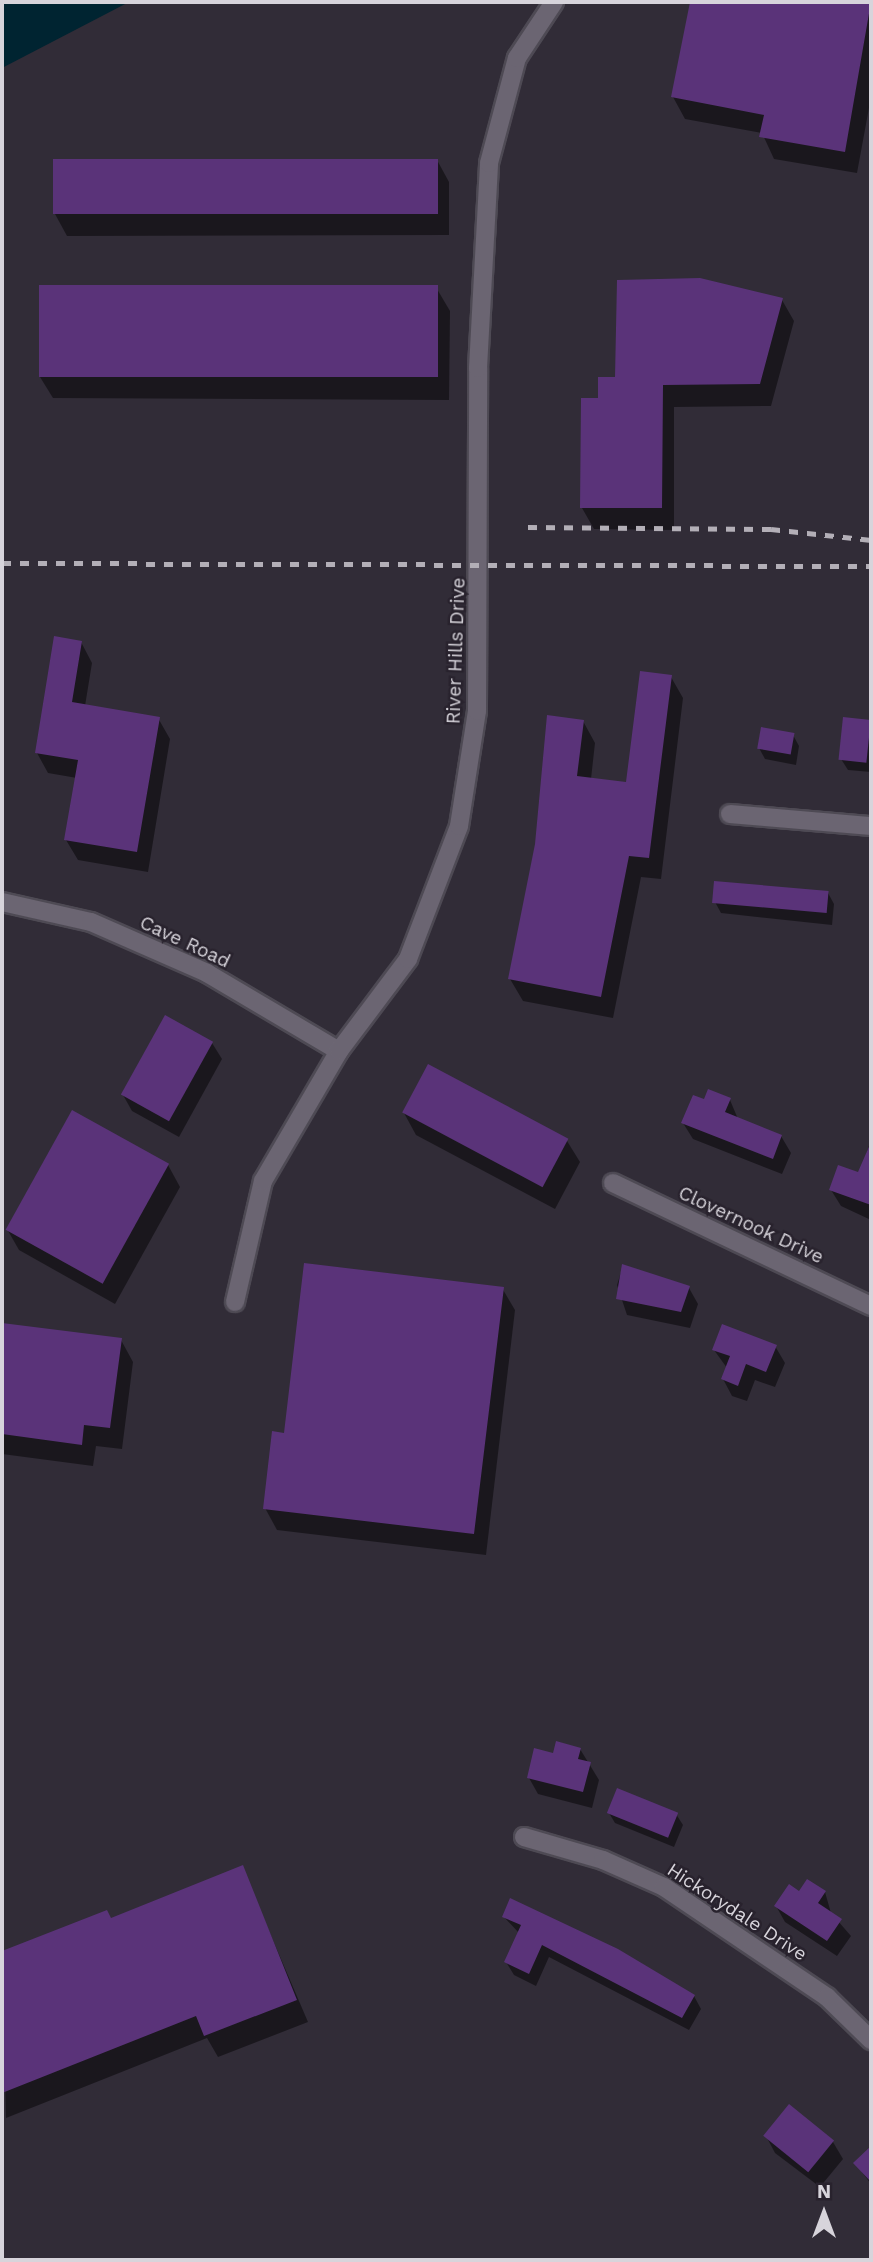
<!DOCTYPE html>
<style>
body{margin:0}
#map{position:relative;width:873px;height:2262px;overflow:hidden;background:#312c37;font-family:"Work Sans",sans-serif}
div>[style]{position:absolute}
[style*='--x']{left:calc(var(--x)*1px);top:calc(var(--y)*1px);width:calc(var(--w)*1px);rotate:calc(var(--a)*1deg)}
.water>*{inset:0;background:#002431}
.shadow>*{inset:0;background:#0007}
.building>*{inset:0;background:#5a3379;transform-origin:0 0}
.roads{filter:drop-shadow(2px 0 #4e4a54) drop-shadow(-2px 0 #4e4a54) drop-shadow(0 2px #4e4a54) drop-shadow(0 -2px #4e4a54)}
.minor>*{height:18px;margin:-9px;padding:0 9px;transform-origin:9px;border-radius:9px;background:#6b6572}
.rail>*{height:5px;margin-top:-2.5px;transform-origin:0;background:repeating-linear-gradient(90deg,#b3afb7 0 9px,transparent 0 18px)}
span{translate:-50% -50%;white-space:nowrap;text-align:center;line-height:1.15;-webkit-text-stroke:5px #28222d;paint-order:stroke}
.street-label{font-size:19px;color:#d7d4db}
.frame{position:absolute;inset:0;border:4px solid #d7d4db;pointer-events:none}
.north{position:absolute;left:789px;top:2178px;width:70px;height:70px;-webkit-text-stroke:5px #28222d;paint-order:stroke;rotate:0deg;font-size:19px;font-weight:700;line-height:28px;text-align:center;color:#d7d4db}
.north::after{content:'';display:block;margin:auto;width:24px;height:32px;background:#d7d4db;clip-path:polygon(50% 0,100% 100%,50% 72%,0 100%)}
</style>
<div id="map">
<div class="water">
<div style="clip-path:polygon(2px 2px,129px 2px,2px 68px)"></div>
</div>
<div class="shadow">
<div style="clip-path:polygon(691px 2px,871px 2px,871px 97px,857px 173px,774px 159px,762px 133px,685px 119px,673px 97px)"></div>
<div style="clip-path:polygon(437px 160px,449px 182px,449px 235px,67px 236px,55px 214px)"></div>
<div style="clip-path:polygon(437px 289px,450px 311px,449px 400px,53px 398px,40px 377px)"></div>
<div style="clip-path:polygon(782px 300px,794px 321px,771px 406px,674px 407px,674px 530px,594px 529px,582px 508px,600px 400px)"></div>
<div style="clip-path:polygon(81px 642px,92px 663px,85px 706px,158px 718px,170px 739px,148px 872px,78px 860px,66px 840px,77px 778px,48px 773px,37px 753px)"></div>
<div style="clip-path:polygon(671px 677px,683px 698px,661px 879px,641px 877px,613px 1018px,523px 1001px,510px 979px,583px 721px,595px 743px,591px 779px,627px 784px)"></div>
<div style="clip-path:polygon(845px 719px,871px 721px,871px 772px,848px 770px,841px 759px)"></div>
<div style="clip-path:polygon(793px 735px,799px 746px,796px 765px,765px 759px,759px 748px)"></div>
<div style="clip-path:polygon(828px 893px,834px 904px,832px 925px,721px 913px,715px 902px)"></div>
<div style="clip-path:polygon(212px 1043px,222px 1059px,179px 1137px,132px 1111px,123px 1095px)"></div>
<div style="clip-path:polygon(429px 1067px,567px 1141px,580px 1162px,555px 1209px,416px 1135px,404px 1113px)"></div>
<div style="clip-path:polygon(730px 1100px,738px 1119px,781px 1136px,791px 1153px,782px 1174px,693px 1139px,683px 1123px,705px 1101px)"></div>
<div style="clip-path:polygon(871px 1140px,871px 1220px,841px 1206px,831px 1190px,859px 1175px)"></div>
<div style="clip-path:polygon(168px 1165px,180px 1187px,115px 1304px,19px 1250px,7px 1229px)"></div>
<div style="clip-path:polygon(623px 1266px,689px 1288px,698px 1304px,690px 1328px,627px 1315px,617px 1285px)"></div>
<div style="clip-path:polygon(502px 1288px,515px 1310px,486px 1555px,277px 1530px,265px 1508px,285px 1435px)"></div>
<div style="clip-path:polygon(2px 1325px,121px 1340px,133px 1362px,122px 1449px,96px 1446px,93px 1466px,2px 1454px)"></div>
<div style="clip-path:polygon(775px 1346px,785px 1363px,775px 1387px,755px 1380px,747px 1401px,732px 1396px,723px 1379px,727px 1368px,714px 1350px)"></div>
<div style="clip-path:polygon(580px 1749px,599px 1780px,592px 1808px,538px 1794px,529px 1778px,555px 1755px)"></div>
<div style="clip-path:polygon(609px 1813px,676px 1814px,683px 1825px,674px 1847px,615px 1823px)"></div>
<div style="clip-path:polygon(242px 1868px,308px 2022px,218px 2057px,207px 2038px,6px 2118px,2px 1953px,106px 1912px,111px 1920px)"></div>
<div style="clip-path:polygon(825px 1892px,831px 1913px,851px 1936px,837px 1956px,785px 1922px,776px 1906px,800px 1893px)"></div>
<div style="clip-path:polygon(504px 1917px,694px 1996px,701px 2009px,689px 2030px,549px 1957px,536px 1986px,514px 1975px,506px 1962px,519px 1933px)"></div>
<div style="clip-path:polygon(789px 2106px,833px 2142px,843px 2159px,820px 2187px,775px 2153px,766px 2136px)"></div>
<div style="clip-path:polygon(871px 2148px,871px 2184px,855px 2163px)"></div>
</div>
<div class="building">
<div style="clip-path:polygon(690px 2px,871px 2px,845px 152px,759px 137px,764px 115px,671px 97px)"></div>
<div style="left:53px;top:159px;width:385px;height:55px"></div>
<div style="clip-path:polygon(700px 278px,783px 298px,760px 384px,663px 385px,662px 508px,580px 508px,581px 398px,598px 398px,598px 377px,615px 377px,617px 280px)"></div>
<div style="left:39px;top:285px;width:399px;height:92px"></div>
<div style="clip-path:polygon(54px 636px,82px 641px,72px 702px,160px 717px,137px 852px,64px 840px,78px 760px,35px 753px)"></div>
<div style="clip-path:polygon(640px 671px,672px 675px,649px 858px,629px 856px,601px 997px,508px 979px,535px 844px,547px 715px,584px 720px,577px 776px,626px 782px)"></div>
<div style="left:843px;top:717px;width:28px;height:43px;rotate:6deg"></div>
<div style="left:761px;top:727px;width:34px;height:22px;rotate:10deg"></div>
<div style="left:714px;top:881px;width:115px;height:22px;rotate:5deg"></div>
<div style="left:165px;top:1015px;width:55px;height:91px;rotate:29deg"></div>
<div style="left:428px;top:1064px;width:159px;height:55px;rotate:28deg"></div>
<div style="clip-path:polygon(708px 1089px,731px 1098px,725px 1112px,782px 1135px,773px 1159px,681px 1123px,693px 1095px,704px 1099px)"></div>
<div style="left:72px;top:1110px;width:111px;height:137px;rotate:29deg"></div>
<div style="clip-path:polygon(871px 1142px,871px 1205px,829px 1190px,838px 1165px,858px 1172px)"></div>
<div style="clip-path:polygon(304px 1263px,504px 1287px,474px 1534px,263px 1509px,272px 1431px,284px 1433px)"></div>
<div style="clip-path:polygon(622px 1264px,690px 1286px,681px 1312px,616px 1299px)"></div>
<div style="clip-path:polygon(2px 1323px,122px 1338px,110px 1428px,84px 1425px,82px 1445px,2px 1434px)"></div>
<div style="clip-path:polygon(722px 1324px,777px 1345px,766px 1372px,746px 1364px,738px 1386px,721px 1379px,730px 1356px,712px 1350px)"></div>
<div style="clip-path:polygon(556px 1741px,581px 1748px,578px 1759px,591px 1762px,583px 1792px,527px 1778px,534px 1748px,553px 1753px)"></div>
<div style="left:617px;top:1788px;width:66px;height:27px;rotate:22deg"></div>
<div style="clip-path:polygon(243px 1865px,297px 2000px,204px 2036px,196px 2016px,2px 2093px,2px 1951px,107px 1910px,111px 1918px)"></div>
<div style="clip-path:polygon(807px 1879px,826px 1891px,818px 1903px,842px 1919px,827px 1941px,774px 1906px,789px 1884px,799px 1891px)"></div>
<div style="clip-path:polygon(510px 1898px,618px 1949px,695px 1995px,682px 2018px,542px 1945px,529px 1974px,504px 1962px,521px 1925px,502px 1917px)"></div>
<div style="left:789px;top:2104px;width:58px;height:41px;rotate:39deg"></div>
<div style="clip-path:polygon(871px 2146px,871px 2182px,853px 2163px)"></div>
</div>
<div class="roads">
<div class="minor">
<div style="--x:730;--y:814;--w:142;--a:4.9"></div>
<div style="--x:2;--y:902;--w:91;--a:12.7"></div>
<div style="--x:91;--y:922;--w:127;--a:23.7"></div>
<div style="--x:207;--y:973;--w:153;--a:30.6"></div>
<div style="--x:613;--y:1183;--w:286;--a:25.5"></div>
<div style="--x:235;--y:1302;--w:124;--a:-77"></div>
<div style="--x:263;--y:1181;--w:151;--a:-59.7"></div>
<div style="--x:339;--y:1051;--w:115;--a:-53.1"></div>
<div style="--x:408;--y:959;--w:142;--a:-69"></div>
<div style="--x:459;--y:826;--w:116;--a:-81.1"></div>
<div style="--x:477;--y:711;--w:343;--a:-89.8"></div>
<div style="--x:478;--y:368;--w:205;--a:-86.9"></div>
<div style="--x:489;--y:163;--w:109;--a:-75.1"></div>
<div style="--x:517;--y:58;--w:67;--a:-56.5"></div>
<div style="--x:524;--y:1837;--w:82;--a:16.2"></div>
<div style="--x:603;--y:1860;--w:67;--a:23.9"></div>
<div style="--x:664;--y:1887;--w:197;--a:34"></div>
<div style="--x:827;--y:1997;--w:62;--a:44.3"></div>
</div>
</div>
<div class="rail">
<div style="--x:528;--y:527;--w:243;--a:0.5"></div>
<div style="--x:771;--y:529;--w:101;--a:6.3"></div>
<div style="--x:2;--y:563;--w:869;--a:0.2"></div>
</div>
<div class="street-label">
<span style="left:456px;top:651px;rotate:-88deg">River Hills Drive</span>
<span style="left:185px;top:942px;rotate:25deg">Cave Road</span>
<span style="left:751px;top:1225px;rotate:25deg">Clovernook Drive</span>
<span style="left:737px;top:1912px;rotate:33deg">Hickorydale Drive</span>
</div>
<div class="frame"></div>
<div class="north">N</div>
</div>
